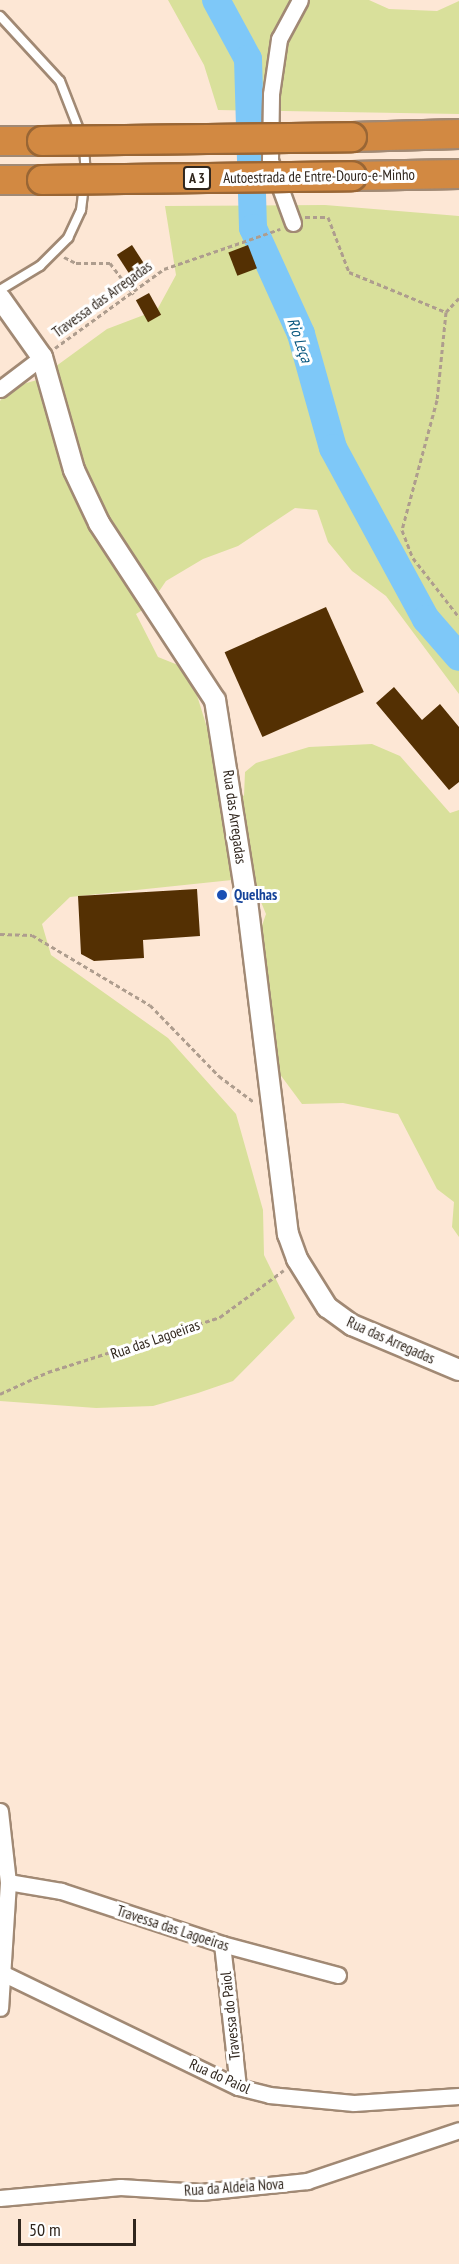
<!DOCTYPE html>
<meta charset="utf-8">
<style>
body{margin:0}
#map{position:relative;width:459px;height:2264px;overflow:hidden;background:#fde7d5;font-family:"PT Sans Narrow",sans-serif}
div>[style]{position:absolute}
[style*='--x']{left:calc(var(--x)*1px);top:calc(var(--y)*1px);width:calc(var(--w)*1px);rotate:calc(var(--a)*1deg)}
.green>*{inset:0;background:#d9e09b}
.river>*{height:28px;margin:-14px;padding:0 14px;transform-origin:14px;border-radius:14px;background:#7ec8f8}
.building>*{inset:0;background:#543003;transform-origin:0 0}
.path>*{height:3px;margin-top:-1.5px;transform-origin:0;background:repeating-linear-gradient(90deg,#ae9d8e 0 4.5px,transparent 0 7.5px)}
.roads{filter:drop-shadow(2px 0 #a18974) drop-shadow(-2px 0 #a18974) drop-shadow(0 2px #a18974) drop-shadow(0 -2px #a18974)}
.service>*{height:8px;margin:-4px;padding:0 4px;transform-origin:4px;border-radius:4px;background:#fff}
.minor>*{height:15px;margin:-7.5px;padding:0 7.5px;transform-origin:7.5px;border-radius:7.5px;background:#fff}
.tertiary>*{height:20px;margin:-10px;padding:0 10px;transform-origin:10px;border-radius:10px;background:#fff}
.motorway>*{height:28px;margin:-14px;padding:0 14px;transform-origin:14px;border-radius:14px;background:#d28942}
.bridges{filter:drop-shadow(2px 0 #996635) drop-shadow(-2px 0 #996635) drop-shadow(0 2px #996635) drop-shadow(0 -2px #996635)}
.motorway-bridge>*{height:28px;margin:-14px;padding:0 14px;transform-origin:14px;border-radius:14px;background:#d28942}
.dots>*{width:16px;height:16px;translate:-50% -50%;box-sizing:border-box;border:3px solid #fff;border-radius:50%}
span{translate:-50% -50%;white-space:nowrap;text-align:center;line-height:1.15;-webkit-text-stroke:6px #fff;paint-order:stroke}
.shield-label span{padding:2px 4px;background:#fff;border:2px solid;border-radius:4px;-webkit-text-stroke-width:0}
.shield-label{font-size:14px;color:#30261d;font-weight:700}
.street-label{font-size:15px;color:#30261d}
.transit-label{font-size:15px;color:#164399;font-weight:700}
.left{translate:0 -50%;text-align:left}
.water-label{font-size:16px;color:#08577e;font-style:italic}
.scale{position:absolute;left:18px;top:2219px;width:118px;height:27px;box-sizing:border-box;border:3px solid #30261d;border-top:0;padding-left:8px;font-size:18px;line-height:21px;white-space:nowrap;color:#30261d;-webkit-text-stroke:4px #fff;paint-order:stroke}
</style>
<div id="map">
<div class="green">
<div style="clip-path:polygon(168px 0,369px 0,389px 9px,437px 11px,459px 1px,459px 114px,218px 110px,204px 65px)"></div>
<div style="clip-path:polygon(325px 205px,459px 216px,459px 694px,386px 596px,352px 571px,328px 542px,317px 510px,295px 508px,238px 546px,203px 559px,166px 581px,149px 606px,136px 614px,158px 657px,183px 667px,195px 689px,225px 785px,244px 796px,245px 772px,256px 763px,309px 747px,372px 744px,400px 756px,450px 813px,459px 810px,459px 1237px,452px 1227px,454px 1202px,437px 1189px,398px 1114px,343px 1103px,302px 1104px,279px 1073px,260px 989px,257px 940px,266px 914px,251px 878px,70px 897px,42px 924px,51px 955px,168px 1038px,236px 1114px,263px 1210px,264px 1255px,295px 1318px,233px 1381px,198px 1393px,153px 1406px,96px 1408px,0 1401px,0 401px,9px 388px,37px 380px,107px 329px,157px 310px,176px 275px,165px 206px)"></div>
</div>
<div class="river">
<div style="--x:216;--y:0;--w:67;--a:61.5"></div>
<div style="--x:248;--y:59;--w:169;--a:88.3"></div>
<div style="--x:253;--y:228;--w:116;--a:65.6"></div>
<div style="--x:301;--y:334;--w:118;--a:74.3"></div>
<div style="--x:333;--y:448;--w:195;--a:61.5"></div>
<div style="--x:426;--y:619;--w:50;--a:49"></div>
</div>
<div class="building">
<div style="left:132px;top:245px;width:31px;height:18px;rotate:57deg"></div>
<div style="left:248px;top:245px;width:25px;height:21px;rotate:69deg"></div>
<div style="left:149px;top:293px;width:25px;height:15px;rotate:61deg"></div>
<div style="left:326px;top:607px;width:93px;height:111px;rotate:66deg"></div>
<div style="clip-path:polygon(394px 687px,422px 720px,440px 704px,459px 727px,459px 782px,449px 790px,376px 703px)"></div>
<div style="clip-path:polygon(197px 889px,200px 936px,143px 940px,144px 958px,94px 961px,81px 954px,78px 896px)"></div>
</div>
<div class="path">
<div style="--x:305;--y:217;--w:23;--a:0"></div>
<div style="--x:328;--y:217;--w:59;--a:69.1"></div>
<div style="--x:349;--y:272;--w:105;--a:22.4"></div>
<div style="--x:64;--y:257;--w:13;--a:27"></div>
<div style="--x:76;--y:263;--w:34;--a:0"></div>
<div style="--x:110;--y:263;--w:39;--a:53"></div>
<div style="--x:459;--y:298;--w:19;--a:133"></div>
<div style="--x:446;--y:312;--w:88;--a:95.8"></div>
<div style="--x:437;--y:400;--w:135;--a:105.1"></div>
<div style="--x:402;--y:530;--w:30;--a:69"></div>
<div style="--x:413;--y:558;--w:75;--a:52.1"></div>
<div style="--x:55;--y:348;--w:135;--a:-35.9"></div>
<div style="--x:164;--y:269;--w:123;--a:-19"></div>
<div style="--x:0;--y:934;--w:32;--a:2"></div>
<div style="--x:32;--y:935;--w:137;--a:30.7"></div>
<div style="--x:150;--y:1005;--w:99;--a:45.8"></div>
<div style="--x:219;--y:1076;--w:44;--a:36.6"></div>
<div style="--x:0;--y:1394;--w:53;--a:-24.6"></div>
<div style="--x:48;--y:1372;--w:181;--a:-17.7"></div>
<div style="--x:220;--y:1317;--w:79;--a:-36.3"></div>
</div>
<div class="roads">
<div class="service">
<div style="--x:0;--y:16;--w:88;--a:47.3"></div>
<div style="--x:60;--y:81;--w:58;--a:68.7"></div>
<div style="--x:84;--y:147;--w:26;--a:86"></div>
<div style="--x:0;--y:290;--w:47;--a:-31"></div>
<div style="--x:40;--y:266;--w:40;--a:-45"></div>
<div style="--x:68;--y:238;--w:31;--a:-65"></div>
<div style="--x:81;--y:210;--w:25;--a:-83"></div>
</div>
<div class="minor">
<div style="--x:293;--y:223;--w:67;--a:-110.1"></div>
<div style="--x:270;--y:160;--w:66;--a:-89.1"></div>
<div style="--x:271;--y:94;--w:56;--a:-81.7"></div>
<div style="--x:279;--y:39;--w:44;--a:-61.7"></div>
<div style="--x:0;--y:389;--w:53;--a:-37.3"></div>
<div style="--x:0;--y:1811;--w:71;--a:83.6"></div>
<div style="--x:8;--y:1882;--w:126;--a:93.6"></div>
<div style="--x:8;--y:1882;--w:54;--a:9.6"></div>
<div style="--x:61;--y:1891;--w:169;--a:18.2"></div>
<div style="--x:222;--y:1944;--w:120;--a:15"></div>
<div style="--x:222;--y:1944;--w:144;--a:83.6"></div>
<div style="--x:0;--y:1972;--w:264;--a:25.8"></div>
<div style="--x:238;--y:2087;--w:32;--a:14"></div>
<div style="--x:269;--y:2095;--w:85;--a:5.4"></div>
<div style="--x:354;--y:2103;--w:105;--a:-3.8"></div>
<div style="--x:0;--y:2198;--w:121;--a:-5.2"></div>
<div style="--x:120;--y:2187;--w:81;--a:3.5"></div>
<div style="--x:201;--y:2192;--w:107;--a:-5.9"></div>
<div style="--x:307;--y:2181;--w:160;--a:-18.5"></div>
</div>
<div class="tertiary">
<div style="--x:0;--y:298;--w:72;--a:54.6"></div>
<div style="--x:42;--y:357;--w:117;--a:74.2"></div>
<div style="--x:74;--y:470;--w:59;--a:64.7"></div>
<div style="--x:99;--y:523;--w:212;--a:56.8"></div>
<div style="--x:215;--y:700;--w:204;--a:81"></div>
<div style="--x:247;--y:901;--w:336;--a:83"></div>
<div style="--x:288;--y:1234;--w:27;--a:70"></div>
<div style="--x:297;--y:1259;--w:57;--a:58"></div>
<div style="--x:327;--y:1307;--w:31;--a:36"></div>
<div style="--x:352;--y:1325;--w:116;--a:22.8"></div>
</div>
<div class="motorway">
<div style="--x:352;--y:137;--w:107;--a:-1.6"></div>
<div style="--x:0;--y:141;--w:42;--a:0"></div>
<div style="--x:352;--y:176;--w:107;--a:-1.1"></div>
<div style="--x:0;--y:180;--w:42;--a:0"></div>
</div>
</div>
<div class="bridges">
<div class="motorway-bridge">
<div style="--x:42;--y:141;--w:310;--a:-0.7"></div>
<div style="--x:42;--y:180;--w:310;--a:-0.7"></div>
</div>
</div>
<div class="dots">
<div style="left:222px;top:895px;background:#1a4fb4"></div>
</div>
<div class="shield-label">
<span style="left:197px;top:178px">A 3</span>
</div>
<div class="street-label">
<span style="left:319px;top:176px;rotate:-1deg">Autoestrada de Entre-Douro-e-Minho</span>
<span style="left:102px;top:299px;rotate:-36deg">Travessa das Arregadas</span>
<span style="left:235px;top:817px;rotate:82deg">Rua das Arregadas</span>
<span style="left:155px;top:1339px;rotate:-19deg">Rua das Lagoeiras</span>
<span style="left:391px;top:1340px;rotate:24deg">Rua das Arregadas</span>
<span style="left:173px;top:1928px;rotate:18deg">Travessa das Lagoeiras</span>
<span style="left:230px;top:2016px;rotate:-96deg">Travessa do Paiol</span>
<span style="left:220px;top:2076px;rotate:24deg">Rua do Paiol</span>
<span style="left:234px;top:2187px;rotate:-4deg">Rua da Aldeia Nova</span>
</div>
<div class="transit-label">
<span class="left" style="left:234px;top:895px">Quelhas</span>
</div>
<div class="water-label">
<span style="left:300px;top:340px;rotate:71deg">Rio Leça</span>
</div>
<div class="scale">50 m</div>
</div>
